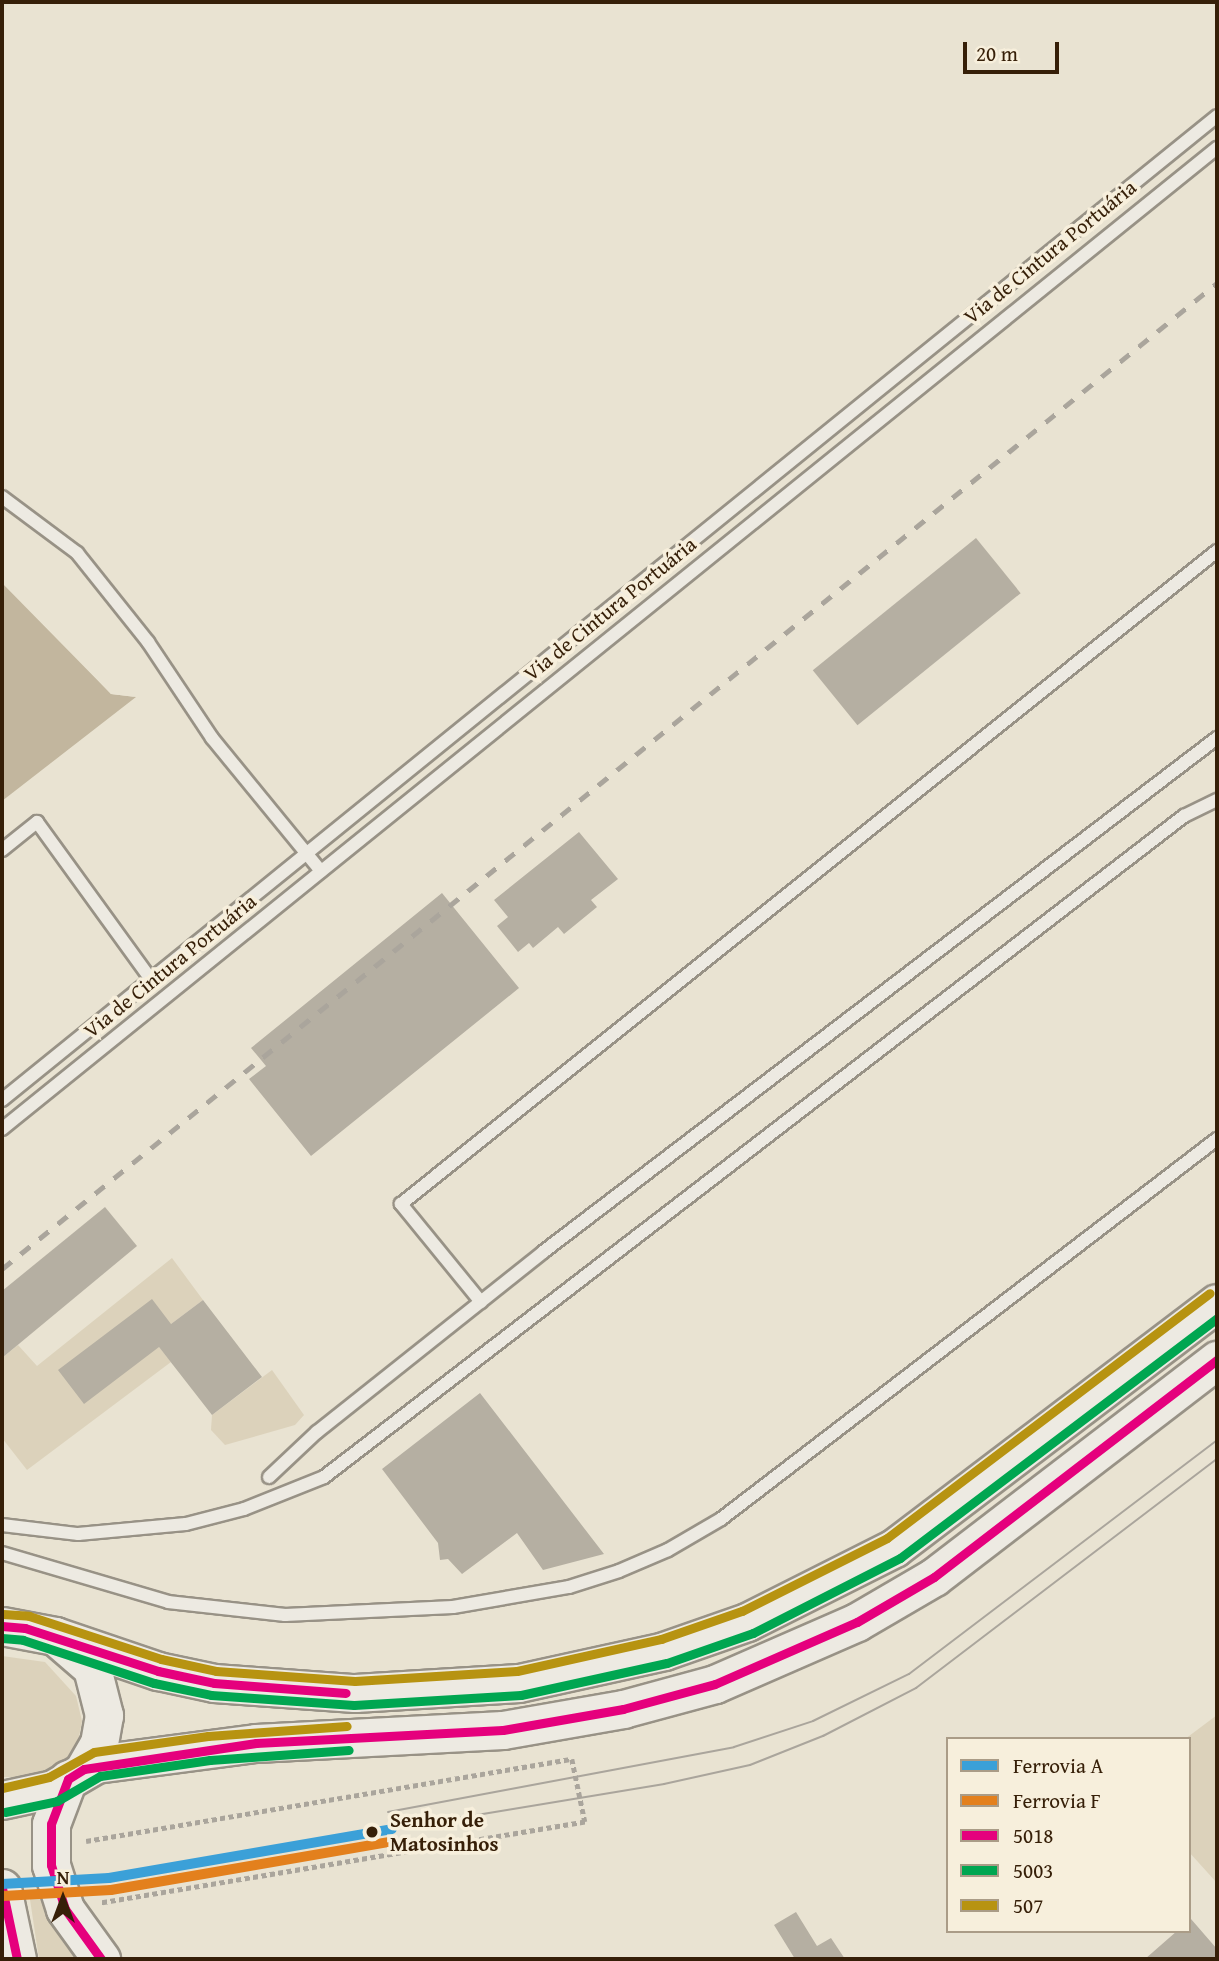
<!DOCTYPE html>
<meta charset="utf-8">
<style>
body{margin:0}
#map{position:relative;width:1219px;height:1961px;overflow:hidden;background:#e9e3d2;font-family:"Gentium Book Plus",serif}
div>[style]{position:absolute}
[style*='--x']{left:calc(var(--x)*1px);top:calc(var(--y)*1px);width:calc(var(--w)*1px);rotate:calc(var(--a)*1deg)}
.green>*{inset:0;background:#dcd2bb}
.water>*{inset:0;background:#c2b69e}
.pier>*{inset:0;background:#e9e3d2}
.building>*{inset:0;background:#b5afa2;transform-origin:0 0}
.path>*{height:4.5px;margin-top:-2.25px;transform-origin:0;background:repeating-linear-gradient(90deg,#aaa59c 0 5px,transparent 0 8.5px)}
.roads{filter:drop-shadow(2px 0 #989286) drop-shadow(-2px 0 #989286) drop-shadow(0 2px #989286) drop-shadow(0 -2px #989286)}
.service>*{height:12px;margin:-6px;padding:0 6px;transform-origin:6px;border-radius:6px;background:#edeae2}
.secondary>*{height:37px;margin:-18.5px;padding:0 18.5px;transform-origin:18.5px;border-radius:18.5px;background:#edeae2}
.tram>*{height:2px;margin:-1px;padding:0 1px;transform-origin:1px;border-radius:1px;background:#aaa59c}
.rail>*{height:5px;margin-top:-2.5px;transform-origin:0;background:repeating-linear-gradient(90deg,#aaa59c 0 12px,transparent 0 24px)}
.bus-1>*{height:9px;margin:-4.5px;padding:0 4.5px;transform-origin:4.5px;border-radius:4.5px;background:#e5007d}
.bus-2>*{height:9px;margin:-4.5px;padding:0 4.5px;transform-origin:4.5px;border-radius:4.5px;background:#00a651}
.bus-3>*{height:9px;margin:-4.5px;padding:0 4.5px;transform-origin:4.5px;border-radius:4.5px;background:#b79311}
.rail-1>*{height:10px;margin:-5px;padding:0 5px;transform-origin:5px;border-radius:5px;background:#3ba0d8}
.rail-2>*{height:10px;margin:-5px;padding:0 5px;transform-origin:5px;border-radius:5px;background:#e3801d}
.dots>*{width:19px;height:19px;translate:-50% -50%;box-sizing:border-box;border:4px solid #f7efdc;border-radius:50%}
span{translate:-50% -50%;white-space:nowrap;text-align:center;line-height:1.15;-webkit-text-stroke:7px #f7efdc;paint-order:stroke}
.street-label{font-size:21px;color:#361f08}
.stop-label{font-size:21px;color:#361f08;font-weight:700}
.left{translate:0 -50%;text-align:left}
.frame{position:absolute;inset:0;border:4px solid #361f08;pointer-events:none}
.legend{position:absolute;left:946px;top:1737px;width:245px;height:196px;box-sizing:border-box;background:#f7efdc;border:2px solid #aa9c87;margin:0;padding:9px 12px;list-style:none;font-size:21px;color:#361f08}
.legend li{display:flex;align-items:center;gap:14px;height:35px}
.legend b{width:35px;border:2px solid #aa9c87}
.north{position:absolute;left:28px;top:1863px;width:70px;height:70px;-webkit-text-stroke:5px #f7efdc;paint-order:stroke;rotate:0deg;font-size:19px;font-weight:700;line-height:28px;text-align:center;color:#361f08}
.north::after{content:'';display:block;margin:auto;width:24px;height:32px;background:#361f08;clip-path:polygon(50% 0,100% 100%,50% 72%,0 100%)}
.scale{position:absolute;left:963px;top:42px;width:96px;height:32px;box-sizing:border-box;border:4px solid #361f08;border-top:0;padding-left:9px;font-size:21px;line-height:24px;white-space:nowrap;color:#361f08;-webkit-text-stroke:5px #f7efdc;paint-order:stroke}
</style>
<div id="map">
<div class="green">
<div style="clip-path:polygon(172px 1258px,203px 1300px,171px 1324px,159px 1347px,171px 1362px,27px 1470px,2px 1438px,2px 1358px,18px 1345px,37px 1366px)"></div>
<div style="clip-path:polygon(272px 1370px,304px 1415px,295px 1425px,225px 1445px,211px 1430px,212px 1415px)"></div>
<div style="clip-path:polygon(2px 1656px,45px 1662px,76px 1696px,82px 1721px,77px 1748px,58px 1766px,21px 1777px,2px 1777px)"></div>
<div style="clip-path:polygon(1217px 1715px,1217px 1883px,1189px 1852px,1189px 1739px,1185px 1739px)"></div>
<div style="clip-path:polygon(36px 1891px,62px 1941px,76px 1959px,39px 1959px,29px 1893px)"></div>
</div>
<div class="water">
<div style="clip-path:polygon(2px 583px,111px 694px,136px 697px,2px 801px)"></div>
</div>
<div class="pier">
<div style="clip-path:polygon(2px 579px,113px 690px,136px 697px,111px 694px)"></div>
</div>
<div class="building">
<div style="left:976px;top:538px;width:71px;height:210px;rotate:51deg"></div>
<div style="clip-path:polygon(579px 832px,618px 879px,591px 900px,597px 907px,564px 934px,558px 927px,533px 948px,529px 943px,518px 952px,497px 926px,508px 917px,494px 900px)"></div>
<div style="clip-path:polygon(442px 893px,519px 988px,311px 1156px,249px 1079px,266px 1066px,251px 1048px)"></div>
<div style="clip-path:polygon(105px 1207px,137px 1246px,2px 1358px,2px 1291px)"></div>
<div style="clip-path:polygon(152px 1299px,171px 1324px,203px 1300px,262px 1377px,212px 1415px,159px 1347px,84px 1404px,58px 1370px)"></div>
<div style="clip-path:polygon(480px 1393px,604px 1554px,543px 1570px,517px 1533px,462px 1574px,448px 1559px,440px 1560px,438px 1543px,382px 1469px)"></div>
<div style="clip-path:polygon(796px 1912px,817px 1946px,831px 1938px,845px 1959px,795px 1959px,774px 1925px)"></div>
<div style="clip-path:polygon(1191px 1919px,1217px 1949px,1217px 1959px,1145px 1959px,1177px 1931px,1189px 1931px)"></div>
</div>
<div class="path">
<div style="--x:86;--y:1841;--w:493;--a:-9.6"></div>
<div style="--x:572;--y:1759;--w:64;--a:78.3"></div>
<div style="--x:585;--y:1822;--w:491;--a:170.5"></div>
</div>
<div class="roads">
<div class="service">
<div style="--x:2;--y:497;--w:94;--a:36.7"></div>
<div style="--x:77;--y:553;--w:114;--a:51.4"></div>
<div style="--x:148;--y:642;--w:115;--a:56.3"></div>
<div style="--x:212;--y:738;--w:172;--a:50.7"></div>
<div style="--x:2;--y:850;--w:45;--a:-38.7"></div>
<div style="--x:37;--y:822;--w:196;--a:54.1"></div>
<div style="--x:2;--y:1100;--w:1563;--a:-39"></div>
<div style="--x:2;--y:1129;--w:1562;--a:-38.92"></div>
<div style="--x:481;--y:1302;--w:127;--a:-129.2"></div>
<div style="--x:401;--y:1204;--w:1045;--a:-38.67"></div>
<div style="--x:269;--y:1477;--w:66;--a:-43.2"></div>
<div style="--x:317;--y:1432;--w:289;--a:-38.5"></div>
<div style="--x:543;--y:1252;--w:848;--a:-37.33"></div>
<div style="--x:2;--y:1525;--w:77;--a:6.8"></div>
<div style="--x:78;--y:1534;--w:108;--a:-5.3"></div>
<div style="--x:186;--y:1524;--w:60;--a:-14.5"></div>
<div style="--x:244;--y:1509;--w:86;--a:-21.8"></div>
<div style="--x:324;--y:1477;--w:1085;--a:-37.55"></div>
<div style="--x:1184;--y:816;--w:37;--a:-26"></div>
<div style="--x:2;--y:1553;--w:173;--a:16.4"></div>
<div style="--x:168;--y:1602;--w:118;--a:6.3"></div>
<div style="--x:285;--y:1615;--w:168;--a:-2.7"></div>
<div style="--x:453;--y:1607;--w:118;--a:-9.8"></div>
<div style="--x:569;--y:1587;--w:52;--a:-17.7"></div>
<div style="--x:619;--y:1571;--w:53;--a:-23.2"></div>
<div style="--x:668;--y:1550;--w:61;--a:-30.3"></div>
<div style="--x:721;--y:1519;--w:625;--a:-37.46"></div>
</div>
<div class="secondary">
<div style="--x:2;--y:1626;--w:54;--a:10.7"></div>
<div style="--x:55;--y:1636;--w:49;--a:40.9"></div>
<div style="--x:92;--y:1668;--w:49;--a:75.7"></div>
<div style="--x:104;--y:1715;--w:28;--a:100"></div>
<div style="--x:99;--y:1743;--w:30;--a:120"></div>
<div style="--x:55;--y:1636;--w:109;--a:18.8"></div>
<div style="--x:158;--y:1671;--w:57;--a:12.1"></div>
<div style="--x:214;--y:1683;--w:141;--a:4.1"></div>
<div style="--x:355;--y:1693;--w:164;--a:-3.5"></div>
<div style="--x:519;--y:1683;--w:148;--a:-12.4"></div>
<div style="--x:664;--y:1651;--w:88;--a:-19.3"></div>
<div style="--x:747;--y:1622;--w:165;--a:-26.7"></div>
<div style="--x:894;--y:1548;--w:405;--a:-37.2"></div>
<div style="--x:68;--y:1779;--w:48;--a:110.7"></div>
<div style="--x:51;--y:1824;--w:41;--a:90"></div>
<div style="--x:51;--y:1865;--w:46;--a:72.3"></div>
<div style="--x:65;--y:1909;--w:62;--a:54.2"></div>
<div style="--x:2;--y:1800;--w:52;--a:-12.2"></div>
<div style="--x:53;--y:1789;--w:50;--a:-30.2"></div>
<div style="--x:96;--y:1764;--w:161;--a:-7.5"></div>
<div style="--x:256;--y:1743;--w:247;--a:-3"></div>
<div style="--x:503;--y:1730;--w:122;--a:-9.9"></div>
<div style="--x:623;--y:1709;--w:95;--a:-15.2"></div>
<div style="--x:715;--y:1684;--w:155;--a:-23.6"></div>
<div style="--x:857;--y:1622;--w:89;--a:-30.3"></div>
<div style="--x:934;--y:1577;--w:357;--a:-37.5"></div>
<div style="--x:2;--y:1888;--w:73;--a:78.1"></div>
</div>
</div>
<div class="tram">
<div style="--x:388;--y:1812;--w:352;--a:-10.6"></div>
<div style="--x:734;--y:1747;--w:83;--a:-18.2"></div>
<div style="--x:813;--y:1721;--w:107;--a:-26.1"></div>
<div style="--x:909;--y:1674;--w:387;--a:-37.2"></div>
<div style="--x:392;--y:1829;--w:276;--a:-9.4"></div>
<div style="--x:664;--y:1784;--w:88;--a:-12.5"></div>
<div style="--x:750;--y:1765;--w:79;--a:-21.7"></div>
<div style="--x:823;--y:1736;--w:105;--a:-27.3"></div>
<div style="--x:916;--y:1688;--w:378;--a:-37.3"></div>
</div>
<div class="rail">
<div style="--x:2;--y:1269;--w:1565;--a:-39.06"></div>
</div>
<div class="bus-1">
<div style="--x:2;--y:1626;--w:23;--a:5"></div>
<div style="--x:25;--y:1628;--w:140;--a:17.9"></div>
<div style="--x:158;--y:1671;--w:57;--a:12.1"></div>
<div style="--x:214;--y:1683;--w:132;--a:4.3"></div>
<div style="--x:2;--y:1888;--w:73;--a:78.1"></div>
<div style="--x:101;--y:1959;--w:62;--a:-125.8"></div>
<div style="--x:65;--y:1909;--w:46;--a:-107.7"></div>
<div style="--x:51;--y:1865;--w:41;--a:-90"></div>
<div style="--x:51;--y:1824;--w:48;--a:-69.3"></div>
<div style="--x:68;--y:1779;--w:19;--a:-32"></div>
<div style="--x:84;--y:1769;--w:174;--a:-8.6"></div>
<div style="--x:256;--y:1743;--w:247;--a:-3"></div>
<div style="--x:503;--y:1730;--w:122;--a:-9.9"></div>
<div style="--x:623;--y:1709;--w:95;--a:-15.2"></div>
<div style="--x:715;--y:1684;--w:155;--a:-23.6"></div>
<div style="--x:857;--y:1622;--w:89;--a:-30.3"></div>
<div style="--x:934;--y:1577;--w:357;--a:-37.5"></div>
</div>
<div class="bus-2">
<div style="--x:2;--y:1638;--w:21;--a:5"></div>
<div style="--x:23;--y:1640;--w:138;--a:18.2"></div>
<div style="--x:154;--y:1683;--w:58;--a:11.9"></div>
<div style="--x:211;--y:1695;--w:143;--a:4"></div>
<div style="--x:354;--y:1705;--w:167;--a:-3.4"></div>
<div style="--x:521;--y:1695;--w:149;--a:-12.4"></div>
<div style="--x:667;--y:1663;--w:91;--a:-19.2"></div>
<div style="--x:753;--y:1633;--w:165;--a:-27"></div>
<div style="--x:900;--y:1558;--w:398;--a:-37.1"></div>
<div style="--x:5;--y:1812;--w:53;--a:-11.9"></div>
<div style="--x:57;--y:1801;--w:50;--a:-30.2"></div>
<div style="--x:100;--y:1776;--w:111;--a:-8.3"></div>
<div style="--x:210;--y:1760;--w:139;--a:-4.1"></div>
</div>
<div class="bus-3">
<div style="--x:3;--y:1614;--w:26;--a:4"></div>
<div style="--x:29;--y:1616;--w:139;--a:18"></div>
<div style="--x:161;--y:1659;--w:56;--a:12.3"></div>
<div style="--x:216;--y:1671;--w:139;--a:4.1"></div>
<div style="--x:355;--y:1681;--w:162;--a:-3.5"></div>
<div style="--x:517;--y:1671;--w:148;--a:-12.5"></div>
<div style="--x:661;--y:1639;--w:86;--a:-19.1"></div>
<div style="--x:742;--y:1611;--w:162;--a:-26.7"></div>
<div style="--x:887;--y:1538;--w:405;--a:-37.2"></div>
<div style="--x:2;--y:1788;--w:48;--a:-13.2"></div>
<div style="--x:49;--y:1777;--w:51;--a:-29.1"></div>
<div style="--x:94;--y:1752;--w:115;--a:-8"></div>
<div style="--x:208;--y:1736;--w:139;--a:-4.1"></div>
</div>
<div class="rail-1">
<div style="--x:2;--y:1884;--w:107;--a:-3.2"></div>
<div style="--x:109;--y:1878;--w:287;--a:-9.8"></div>
</div>
<div class="rail-2">
<div style="--x:3;--y:1896;--w:108;--a:-3.2"></div>
<div style="--x:111;--y:1890;--w:287;--a:-9.8"></div>
</div>
<div class="dots">
<div style="left:372px;top:1832px;background:#361f08"></div>
</div>
<div class="street-label">
<span style="left:1050px;top:252px;rotate:-39deg">Via de Cintura Portuária</span>
<span style="left:610px;top:609px;rotate:-39deg">Via de Cintura Portuária</span>
<span style="left:170px;top:966px;rotate:-39deg">Via de Cintura Portuária</span>
</div>
<div class="stop-label">
<span class="left" style="left:390px;top:1832px">Senhor de<br>Matosinhos</span>
</div>
<div class="frame"></div>
<ul class="legend">
<li><b style="height:9px;background:#3ba0d8"></b>Ferrovia A</li>
<li><b style="height:9px;background:#e3801d"></b>Ferrovia F</li>
<li><b style="height:9px;background:#e5007d"></b>5018</li>
<li><b style="height:9px;background:#00a651"></b>5003</li>
<li><b style="height:9px;background:#b79311"></b>507</li>
</ul>
<div class="north">N</div>
<div class="scale">20 m</div>
</div>
